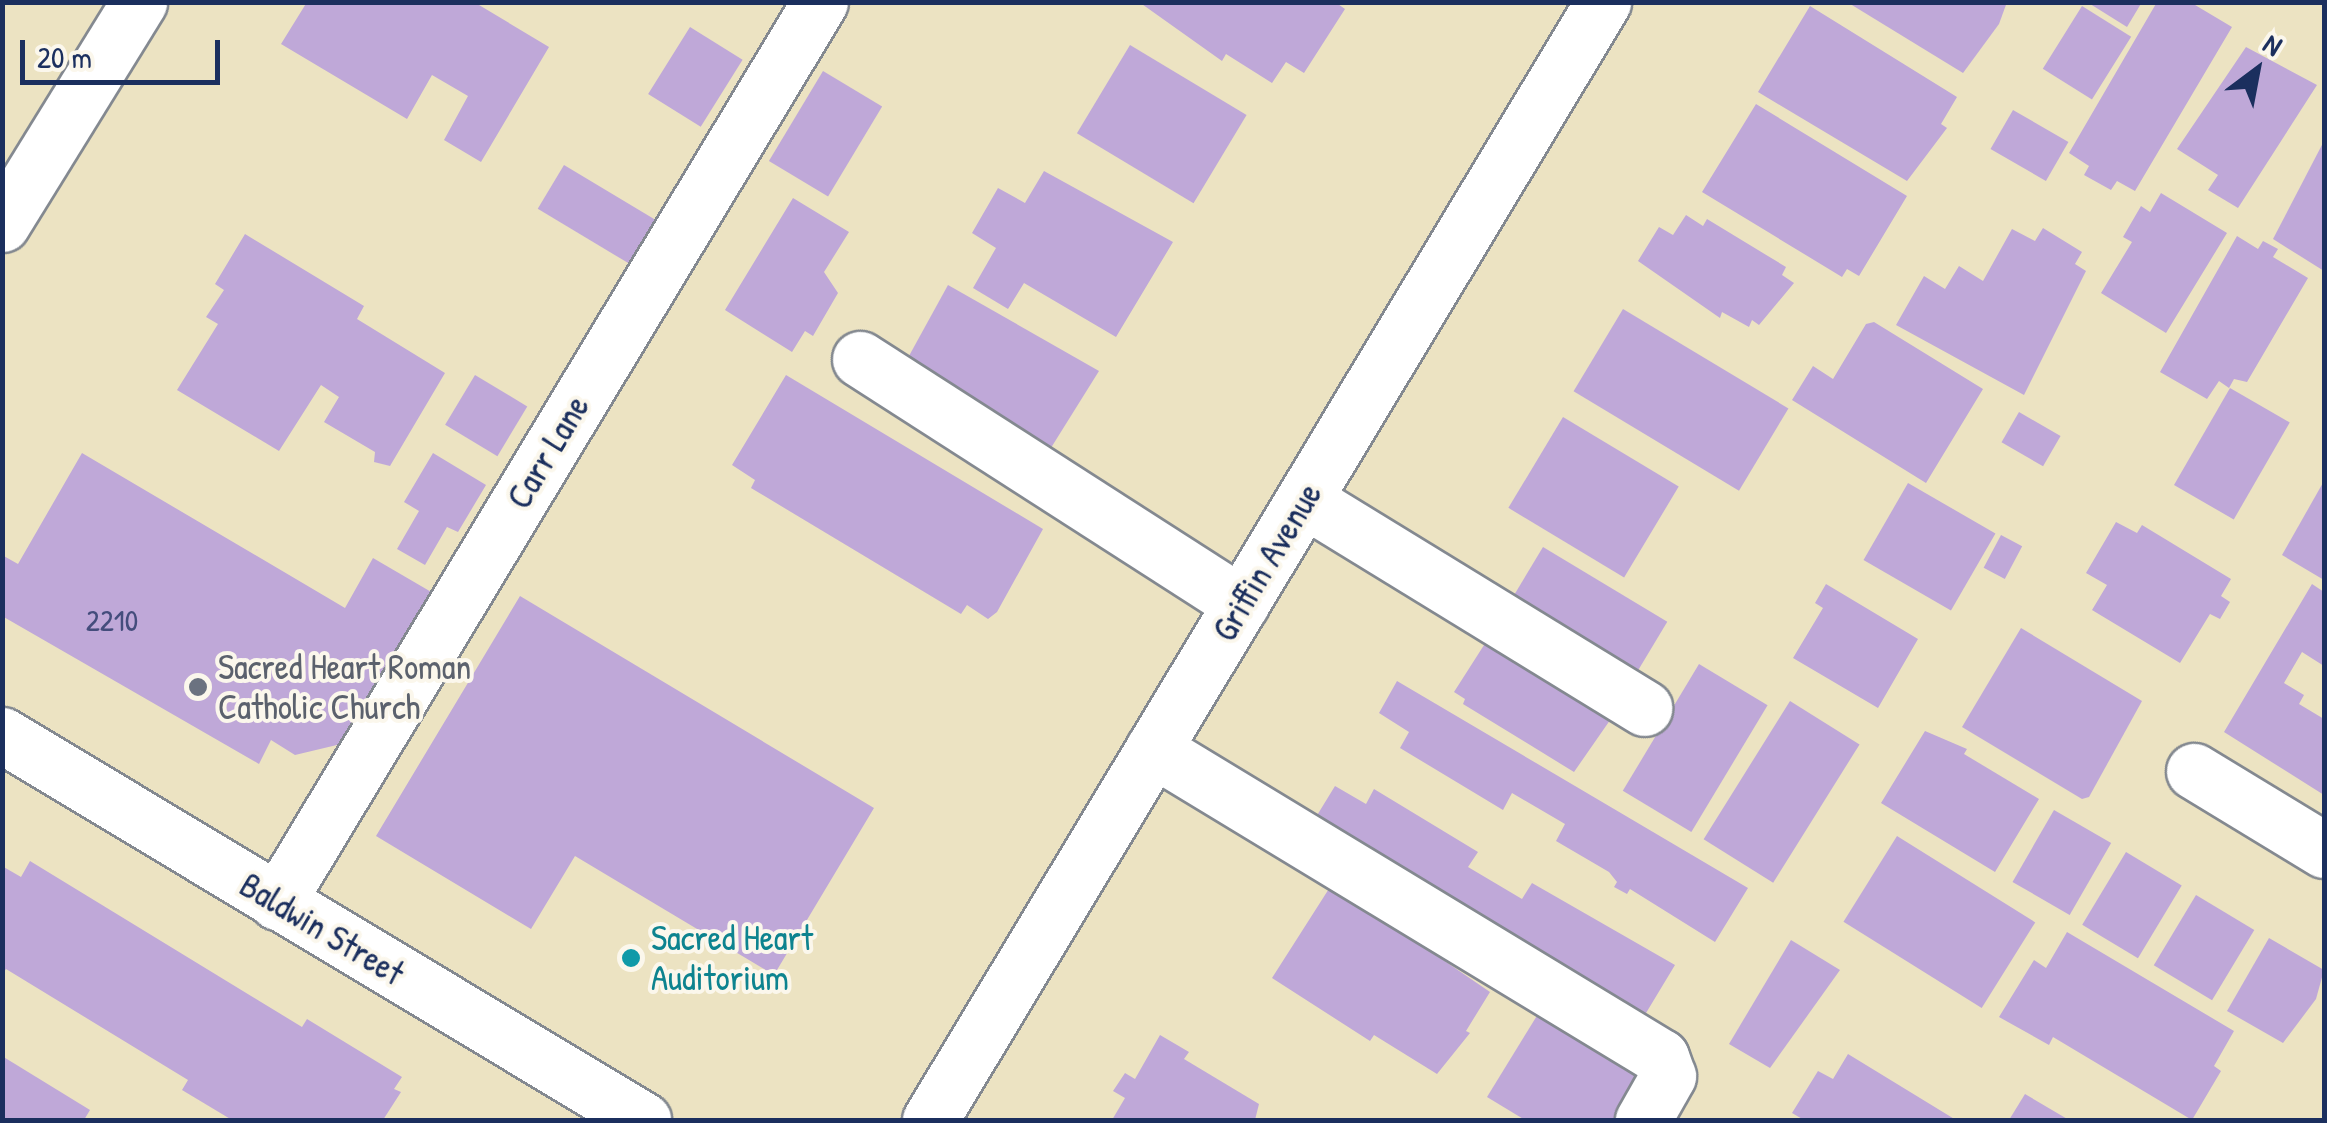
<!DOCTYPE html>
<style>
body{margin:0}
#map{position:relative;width:2327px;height:1123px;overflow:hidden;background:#ece3c2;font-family:"Patrick Hand",sans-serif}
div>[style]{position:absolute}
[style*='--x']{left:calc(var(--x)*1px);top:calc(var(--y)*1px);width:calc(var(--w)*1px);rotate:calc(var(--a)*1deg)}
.building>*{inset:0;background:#bfa8d8;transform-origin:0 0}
.roads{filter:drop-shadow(2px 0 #848990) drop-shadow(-2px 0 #848990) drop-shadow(0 2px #848990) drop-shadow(0 -2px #848990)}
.minor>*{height:55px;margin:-27.5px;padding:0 27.5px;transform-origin:27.5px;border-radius:27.5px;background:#fff}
.major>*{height:55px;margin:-27.5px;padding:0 27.5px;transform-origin:27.5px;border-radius:27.5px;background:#fff}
.dots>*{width:28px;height:28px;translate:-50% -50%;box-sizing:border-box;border:5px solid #fbf7ec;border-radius:50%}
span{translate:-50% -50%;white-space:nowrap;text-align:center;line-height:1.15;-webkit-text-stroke:8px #fbf7ec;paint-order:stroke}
.number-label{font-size:30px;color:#444d7c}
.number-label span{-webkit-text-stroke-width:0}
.street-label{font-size:35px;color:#1b2f5e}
.worship-label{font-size:35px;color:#5b616d}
.left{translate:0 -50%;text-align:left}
.culture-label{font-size:35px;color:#0d838f}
.frame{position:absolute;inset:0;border:5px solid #1b2f5e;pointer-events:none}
.north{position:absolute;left:2207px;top:20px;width:100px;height:100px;-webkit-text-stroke:8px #fbf7ec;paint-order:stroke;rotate:32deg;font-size:28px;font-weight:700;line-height:40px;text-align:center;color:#1b2f5e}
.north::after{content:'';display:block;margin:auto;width:35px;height:45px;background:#1b2f5e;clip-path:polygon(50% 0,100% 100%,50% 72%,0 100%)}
.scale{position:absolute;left:20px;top:40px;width:200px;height:45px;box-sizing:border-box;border:5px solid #1b2f5e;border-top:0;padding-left:12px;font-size:30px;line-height:35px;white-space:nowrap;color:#1b2f5e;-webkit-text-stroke:8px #fbf7ec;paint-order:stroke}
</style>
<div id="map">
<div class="building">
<div style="clip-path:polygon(307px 2px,474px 2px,549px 47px,481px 162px,444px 140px,468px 96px,432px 75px,407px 119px,281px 44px)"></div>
<div style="clip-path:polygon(1139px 2px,1335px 2px,1345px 9px,1304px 73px,1286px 62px,1272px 83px,1226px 54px,1222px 61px)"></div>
<div style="clip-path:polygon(1847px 2px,2007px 2px,1999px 24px,1963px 73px)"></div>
<div style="clip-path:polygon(2087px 2px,2142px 2px,2127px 27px)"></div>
<div style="clip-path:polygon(2157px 2px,2190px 2px,2232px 27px,2135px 191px,2117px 181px,2111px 190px,2084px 175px,2089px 166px,2069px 153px)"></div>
<div style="clip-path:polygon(1810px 6px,1957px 97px,1941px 124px,1947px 128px,1907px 181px,1758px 92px)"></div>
<div style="left:2082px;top:6px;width:58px;height:74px;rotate:32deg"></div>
<div style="left:690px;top:27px;width:62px;height:79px;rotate:32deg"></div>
<div style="left:1130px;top:45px;width:136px;height:103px;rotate:31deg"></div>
<div style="clip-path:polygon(2246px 47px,2317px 85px,2238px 208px,2208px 190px,2218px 175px,2177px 149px)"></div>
<div style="left:823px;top:71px;width:69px;height:105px;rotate:31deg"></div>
<div style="clip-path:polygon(1756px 104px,1907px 196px,1859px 276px,1847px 269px,1842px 277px,1702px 192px)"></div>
<div style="left:2013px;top:110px;width:64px;height:45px;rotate:30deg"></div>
<div style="clip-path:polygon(2324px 141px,2324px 271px,2273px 239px)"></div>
<div style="left:564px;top:165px;width:108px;height:51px;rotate:31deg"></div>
<div style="clip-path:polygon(1044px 171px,1173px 242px,1116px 337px,1024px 283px,1008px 309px,973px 288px,996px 248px,972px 233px,998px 188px,1025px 203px)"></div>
<div style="clip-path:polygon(2161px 193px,2227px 233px,2166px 333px,2101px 293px,2132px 242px,2123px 237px,2141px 206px,2150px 212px)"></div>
<div style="clip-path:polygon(793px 198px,849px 232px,824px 272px,838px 293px,813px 336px,805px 331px,792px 352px,725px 310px)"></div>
<div style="clip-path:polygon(1686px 215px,1703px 226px,1707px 219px,1786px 267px,1782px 275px,1794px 283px,1759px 325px,1752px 320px,1749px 327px,1722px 312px,1720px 318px,1638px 261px,1659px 227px,1673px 235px)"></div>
<div style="clip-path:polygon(2043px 228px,2082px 252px,2075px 264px,2086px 271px,2024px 395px,1896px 325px,1924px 276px,1945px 289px,1959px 266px,1983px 281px,2012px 229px,2035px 241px)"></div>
<div style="clip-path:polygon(245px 234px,364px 306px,357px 319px,445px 373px,390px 466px,374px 462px,375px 452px,324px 422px,339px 397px,321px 385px,279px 451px,177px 390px,218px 324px,206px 317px,224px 290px,215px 284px)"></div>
<div style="clip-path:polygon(2237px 236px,2258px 249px,2263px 241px,2278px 249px,2273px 257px,2308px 278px,2247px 382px,2234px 379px,2229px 388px,2219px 381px,2207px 399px,2160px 372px)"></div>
<div style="clip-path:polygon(948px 285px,1099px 371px,1044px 459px,904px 365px)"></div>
<div style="left:1623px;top:309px;width:193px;height:96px;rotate:31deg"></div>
<div style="clip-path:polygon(1874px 322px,1983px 389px,1926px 483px,1792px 400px,1813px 366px,1833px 379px,1866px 324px)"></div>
<div style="left:475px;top:375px;width:61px;height:58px;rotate:31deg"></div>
<div style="clip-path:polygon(786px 375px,1043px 529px,997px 612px,988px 619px,967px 605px,961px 614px,751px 488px,755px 480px,732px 465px)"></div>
<div style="left:2230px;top:388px;width:69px;height:112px;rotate:30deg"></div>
<div style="left:2019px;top:412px;width:48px;height:35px;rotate:30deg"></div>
<div style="left:1563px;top:417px;width:135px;height:106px;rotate:31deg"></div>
<div style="clip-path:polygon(82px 453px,345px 608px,373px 558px,433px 593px,341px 744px,295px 755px,271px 740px,259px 764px,2px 616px,2px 555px,18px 564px)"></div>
<div style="clip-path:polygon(433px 453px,486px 485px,458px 532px,447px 527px,425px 565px,397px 549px,419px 511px,404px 502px)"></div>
<div style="clip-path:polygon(2324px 481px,2324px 580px,2282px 555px)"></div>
<div style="left:1908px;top:483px;width:101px;height:89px;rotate:30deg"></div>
<div style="clip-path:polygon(2116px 522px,2137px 533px,2142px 525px,2231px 579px,2221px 596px,2230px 602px,2220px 619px,2210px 614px,2180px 663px,2092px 610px,2107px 585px,2086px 573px)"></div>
<div style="left:2001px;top:535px;width:24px;height:37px;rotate:28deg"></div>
<div style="left:1543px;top:547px;width:145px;height:75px;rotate:31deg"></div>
<div style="clip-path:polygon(1826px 584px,1918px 639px,1878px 708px,1793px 658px,1823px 608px,1815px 603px)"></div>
<div style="clip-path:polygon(2312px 584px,2324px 592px,2324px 666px,2302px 652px,2284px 683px,2304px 695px,2299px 704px,2324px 719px,2324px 795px,2224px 732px)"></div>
<div style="clip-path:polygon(520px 596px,874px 808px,774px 975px,575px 856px,531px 929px,376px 836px)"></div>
<div style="clip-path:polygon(2021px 628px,2142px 701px,2089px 797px,2082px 799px,1962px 727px)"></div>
<div style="clip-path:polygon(1493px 631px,1615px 713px,1574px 772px,1463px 704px,1465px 699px,1454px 692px)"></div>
<div style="left:1699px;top:664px;width:80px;height:148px;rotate:31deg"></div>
<div style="clip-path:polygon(1397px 681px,1748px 888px,1715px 942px,1630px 889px,1627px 894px,1614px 887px,1617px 882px,1609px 872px,1556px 841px,1565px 824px,1512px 793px,1503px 810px,1400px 748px,1409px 732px,1379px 713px)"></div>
<div style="left:1790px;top:701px;width:82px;height:163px;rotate:32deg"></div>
<div style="clip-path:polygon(1925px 731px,1967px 749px,1964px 754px,2039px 799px,1995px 872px,1881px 803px)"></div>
<div style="clip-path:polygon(1335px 786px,1366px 804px,1374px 789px,1478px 852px,1468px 867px,1522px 899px,1532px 883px,1675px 965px,1643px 1018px,1316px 817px)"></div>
<div style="left:2054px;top:810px;width:66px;height:83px;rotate:30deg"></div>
<div style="left:1897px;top:836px;width:163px;height:101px;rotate:32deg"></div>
<div style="left:2126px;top:852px;width:65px;height:85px;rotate:31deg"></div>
<div style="clip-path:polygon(30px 861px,302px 1027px,307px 1019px,402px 1077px,394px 1089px,401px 1092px,383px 1120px,232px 1120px,182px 1090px,188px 1080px,6px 969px,2px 975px,2px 866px,21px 877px)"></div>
<div style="clip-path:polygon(1332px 884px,1490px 992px,1466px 1031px,1470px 1033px,1437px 1074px,1374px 1035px,1370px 1041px,1272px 978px)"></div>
<div style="left:2196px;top:895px;width:68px;height:82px;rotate:31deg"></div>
<div style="clip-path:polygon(2067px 932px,2234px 1031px,2214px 1066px,2221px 1071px,2192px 1120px,2053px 1037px,2049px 1045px,1999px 1017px,2034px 960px,2046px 968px)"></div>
<div style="clip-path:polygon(2269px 938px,2324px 970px,2316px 999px,2283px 1043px,2227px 1011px)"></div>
<div style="clip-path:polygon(1791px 940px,1840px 970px,1770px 1068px,1729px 1044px)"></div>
<div style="clip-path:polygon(1546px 1001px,1647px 1072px,1618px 1120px,1525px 1120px,1487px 1097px)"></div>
<div style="clip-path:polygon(1160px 1035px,1189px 1052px,1184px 1059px,1259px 1104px,1255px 1120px,1112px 1120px,1125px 1098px,1113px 1091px,1125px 1073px,1135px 1079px)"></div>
<div style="clip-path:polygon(1848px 1054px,1956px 1120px,1804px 1120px,1792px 1113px,1818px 1071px,1833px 1079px)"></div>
<div style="clip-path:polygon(2px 1056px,90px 1110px,84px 1120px,2px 1120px)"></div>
<div style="clip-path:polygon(2025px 1094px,2069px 1120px,2009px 1120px)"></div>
</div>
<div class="roads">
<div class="minor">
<div style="--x:2;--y:224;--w:261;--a:-58.3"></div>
<div style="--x:860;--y:359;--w:453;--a:32.7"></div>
<div style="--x:1305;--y:500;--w:398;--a:31.5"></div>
<div style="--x:2;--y:735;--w:748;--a:30.99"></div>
<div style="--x:1153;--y:749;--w:594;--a:31.23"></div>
<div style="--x:1661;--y:1057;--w:20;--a:70"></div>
<div style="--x:1668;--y:1076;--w:51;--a:119.6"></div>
<div style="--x:2194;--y:771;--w:152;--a:31.3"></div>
<div style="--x:277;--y:902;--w:1051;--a:-58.9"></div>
</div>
<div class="major">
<div style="--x:930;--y:1120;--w:1305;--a:-58.95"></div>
</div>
</div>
<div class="dots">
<div style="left:198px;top:687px;background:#6b7280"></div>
<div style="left:631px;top:958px;background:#0f9aa8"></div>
</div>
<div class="number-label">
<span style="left:112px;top:620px">2210</span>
</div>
<div class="street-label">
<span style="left:548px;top:452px;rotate:-59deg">Carr Lane</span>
<span style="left:1267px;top:562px;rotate:-59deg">Griffin Avenue</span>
<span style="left:322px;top:929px;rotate:31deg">Baldwin Street</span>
</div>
<div class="worship-label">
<span class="left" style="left:218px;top:687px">Sacred Heart Roman<br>Catholic Church</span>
</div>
<div class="culture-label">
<span class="left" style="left:651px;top:958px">Sacred Heart<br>Auditorium</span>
</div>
<div class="frame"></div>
<div class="north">N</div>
<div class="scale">20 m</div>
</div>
